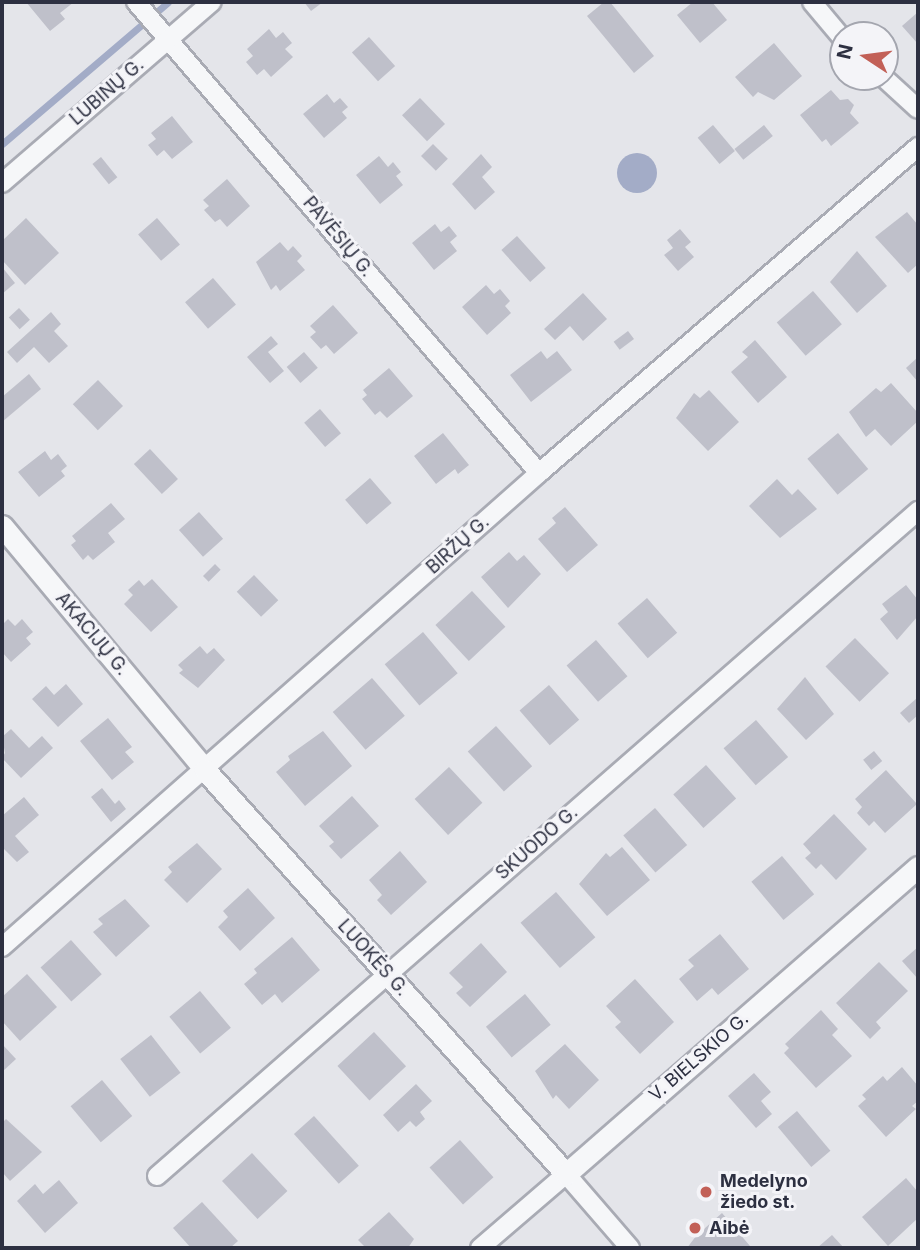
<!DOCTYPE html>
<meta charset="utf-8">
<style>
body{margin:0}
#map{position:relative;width:920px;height:1250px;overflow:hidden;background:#e4e5ea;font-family:Inter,sans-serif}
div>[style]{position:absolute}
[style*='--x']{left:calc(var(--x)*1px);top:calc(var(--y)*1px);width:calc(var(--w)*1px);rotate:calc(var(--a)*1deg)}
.water>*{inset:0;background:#a3acc7}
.round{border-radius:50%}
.stream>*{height:7px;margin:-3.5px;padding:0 3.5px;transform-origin:3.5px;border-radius:3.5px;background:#a3acc7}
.building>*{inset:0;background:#bfc0ca;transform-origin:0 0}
.roads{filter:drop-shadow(2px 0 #a9abb4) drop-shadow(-2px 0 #a9abb4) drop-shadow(0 2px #a9abb4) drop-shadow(0 -2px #a9abb4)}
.minor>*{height:18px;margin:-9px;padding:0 9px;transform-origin:9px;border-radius:9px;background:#f6f7f9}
.tertiary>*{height:21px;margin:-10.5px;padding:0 10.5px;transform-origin:10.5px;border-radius:10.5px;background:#f6f7f9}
.dots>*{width:19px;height:19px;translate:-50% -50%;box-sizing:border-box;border:4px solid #f4f4f8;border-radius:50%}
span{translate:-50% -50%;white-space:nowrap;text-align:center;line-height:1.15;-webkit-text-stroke:6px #f4f4f8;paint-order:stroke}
.street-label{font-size:18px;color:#2d3041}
.poi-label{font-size:18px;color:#2d3041;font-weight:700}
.left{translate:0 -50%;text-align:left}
.frame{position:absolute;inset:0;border:4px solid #2d3041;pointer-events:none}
.north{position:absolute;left:829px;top:21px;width:70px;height:70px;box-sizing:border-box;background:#f4f4f8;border:2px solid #a4a6af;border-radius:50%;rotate:283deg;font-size:19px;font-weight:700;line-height:28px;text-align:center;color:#2d3041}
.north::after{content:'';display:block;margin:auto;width:24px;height:32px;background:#c26057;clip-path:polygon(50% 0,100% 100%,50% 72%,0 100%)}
</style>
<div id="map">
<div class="water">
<div class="round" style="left:617px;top:153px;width:40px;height:40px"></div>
</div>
<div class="stream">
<div style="--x:2;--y:144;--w:218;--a:-40.5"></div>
</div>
<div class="building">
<div style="clip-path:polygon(26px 2px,74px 2px,60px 13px,65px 19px,50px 31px)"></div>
<div style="clip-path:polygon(304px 2px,323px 2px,311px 11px)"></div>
<div style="clip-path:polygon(604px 2px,610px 2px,654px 56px,634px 73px,587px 16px)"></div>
<div style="clip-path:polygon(693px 2px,712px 2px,727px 20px,700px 43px,677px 15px)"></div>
<div style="clip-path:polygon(918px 12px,918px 44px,902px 26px)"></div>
<div style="clip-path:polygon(269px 29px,276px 38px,283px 32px,292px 43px,285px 49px,293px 57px,271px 77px,264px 69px,257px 75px,246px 62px,253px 56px,247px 49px)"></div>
<div style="left:369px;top:37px;width:39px;height:23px;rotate:48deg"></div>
<div style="clip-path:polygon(774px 43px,802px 76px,774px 100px,758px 92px,753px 97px,735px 77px)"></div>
<div style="clip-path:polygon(831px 90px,840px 100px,848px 99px,854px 105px,850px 113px,859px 123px,831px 146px,826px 139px,822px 142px,800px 115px)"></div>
<div style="clip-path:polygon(327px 94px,334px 103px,340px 98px,348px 107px,342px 112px,347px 118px,324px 138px,303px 114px)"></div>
<div style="left:420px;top:98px;width:36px;height:25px;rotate:46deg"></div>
<div style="clip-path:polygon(172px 116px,193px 142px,172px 159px,164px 150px,157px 156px,148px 145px,156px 139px,151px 133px)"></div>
<div style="left:713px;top:125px;width:34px;height:20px;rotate:50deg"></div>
<div style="left:764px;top:125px;width:14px;height:38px;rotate:51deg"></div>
<div style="left:433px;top:144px;width:21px;height:17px;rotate:45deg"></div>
<div style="clip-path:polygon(481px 154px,492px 167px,482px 177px,495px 192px,475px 210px,452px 184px)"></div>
<div style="clip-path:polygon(379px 156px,388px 167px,393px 162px,401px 172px,396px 176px,403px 185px,380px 204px,356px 175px)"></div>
<div style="left:101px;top:157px;width:26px;height:11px;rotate:51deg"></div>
<div style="clip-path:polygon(227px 179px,250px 206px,227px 227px,220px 219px,215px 222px,204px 210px,209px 206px,203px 200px)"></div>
<div style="clip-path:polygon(907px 212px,918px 225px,918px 264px,908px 273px,875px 237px)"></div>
<div style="clip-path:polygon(26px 218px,59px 253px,25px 285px,2px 260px,2px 241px)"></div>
<div style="left:157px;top:218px;width:35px;height:25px;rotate:49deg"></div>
<div style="clip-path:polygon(435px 224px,441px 232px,449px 226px,457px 236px,450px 242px,457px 251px,434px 270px,412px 243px)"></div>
<div style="clip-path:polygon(680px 229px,691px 242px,685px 247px,694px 257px,678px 271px,664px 255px,673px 248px,667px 240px)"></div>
<div style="left:517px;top:236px;width:43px;height:21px;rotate:48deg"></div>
<div style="clip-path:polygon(280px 242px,288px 251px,293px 246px,302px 256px,297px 261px,305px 270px,280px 291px,276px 285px,271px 290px,256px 262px)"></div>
<div style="clip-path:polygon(857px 251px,887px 286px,857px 313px,830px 282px)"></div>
<div style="clip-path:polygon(2px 267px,15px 283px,2px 294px)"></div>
<div style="left:213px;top:278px;width:35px;height:37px;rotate:49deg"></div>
<div style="clip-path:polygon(486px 285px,494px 294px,500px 289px,510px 301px,505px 306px,511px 313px,487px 335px,462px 307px)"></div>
<div style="left:813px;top:291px;width:44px;height:48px;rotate:49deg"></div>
<div style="clip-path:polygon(583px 293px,607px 319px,583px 341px,570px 326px,555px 340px,544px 329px)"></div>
<div style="clip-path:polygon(333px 305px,358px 333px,334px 354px,326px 345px,321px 349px,310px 337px,316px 332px,310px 326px)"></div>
<div style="left:19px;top:308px;width:16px;height:14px;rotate:47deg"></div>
<div style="clip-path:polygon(51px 312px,61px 324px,54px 331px,68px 346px,49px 363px,34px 347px,17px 363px,7px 352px)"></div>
<div style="left:628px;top:331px;width:10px;height:18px;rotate:53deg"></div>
<div style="clip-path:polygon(271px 336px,278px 344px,268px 352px,284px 371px,270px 383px,247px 357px)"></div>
<div style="clip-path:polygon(755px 340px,787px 377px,758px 403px,731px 372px,748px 357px,742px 352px)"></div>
<div style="clip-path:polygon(541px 351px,547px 359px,557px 351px,572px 370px,531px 402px,510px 375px)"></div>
<div style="left:304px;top:352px;width:21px;height:23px;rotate:49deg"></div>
<div style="clip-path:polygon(918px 357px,918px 382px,906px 368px)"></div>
<div style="clip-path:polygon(389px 368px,413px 396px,387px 418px,380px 411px,375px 415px,362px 399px,367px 395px,363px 390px)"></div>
<div style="clip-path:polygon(29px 374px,41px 389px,2px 422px,2px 397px)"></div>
<div style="left:98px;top:380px;width:36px;height:35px;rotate:46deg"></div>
<div style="clip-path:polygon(891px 383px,918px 413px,918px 421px,891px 446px,875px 429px,866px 437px,849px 412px,876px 388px,881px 392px)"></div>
<div style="clip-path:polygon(709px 390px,739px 422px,708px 451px,676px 418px,694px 393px,700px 398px)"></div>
<div style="left:320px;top:409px;width:32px;height:21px;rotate:49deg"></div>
<div style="clip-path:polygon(443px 433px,469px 465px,458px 474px,455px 469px,436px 484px,414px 456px)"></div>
<div style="left:838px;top:433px;width:47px;height:40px;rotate:50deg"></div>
<div style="left:150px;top:449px;width:41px;height:22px;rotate:47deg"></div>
<div style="clip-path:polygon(45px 451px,51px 460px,58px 454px,67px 466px,61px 471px,65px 476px,39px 497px,18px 472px)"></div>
<div style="left:370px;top:478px;width:33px;height:33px;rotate:49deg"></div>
<div style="clip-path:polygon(777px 479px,792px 495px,798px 489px,817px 509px,780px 538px,749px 506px)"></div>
<div style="clip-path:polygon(111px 503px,125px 519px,108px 533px,115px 542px,93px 560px,88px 555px,83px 560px,71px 545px,76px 541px,72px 536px)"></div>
<div style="clip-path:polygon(565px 507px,598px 545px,567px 572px,538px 539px,556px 523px,552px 518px)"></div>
<div style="left:199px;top:512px;width:36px;height:27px;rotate:48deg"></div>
<div style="clip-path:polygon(509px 552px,517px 561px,524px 555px,541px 574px,508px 608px,481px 577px)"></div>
<div style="left:215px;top:564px;width:8px;height:17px;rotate:45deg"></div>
<div style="left:254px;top:575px;width:35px;height:24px;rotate:46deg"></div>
<div style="clip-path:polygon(152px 579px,178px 607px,151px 632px,124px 604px,133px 595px,128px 590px,139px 580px,144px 586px)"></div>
<div style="clip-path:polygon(906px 585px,918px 600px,918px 616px,897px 640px,880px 619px,888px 612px,882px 604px)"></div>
<div style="left:472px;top:591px;width:49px;height:50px;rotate:47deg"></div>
<div style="left:647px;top:598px;width:46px;height:39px;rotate:49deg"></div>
<div style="clip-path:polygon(8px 619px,15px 626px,22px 619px,33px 632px,26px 638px,31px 644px,11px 662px,2px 652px,2px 625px)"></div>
<div style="left:423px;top:632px;width:54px;height:50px;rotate:50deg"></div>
<div style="left:855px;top:638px;width:49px;height:41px;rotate:46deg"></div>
<div style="left:596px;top:640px;width:48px;height:39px;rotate:49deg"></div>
<div style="clip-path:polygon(200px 646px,207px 654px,214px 648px,225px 660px,198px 688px,179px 673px,183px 670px,178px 665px)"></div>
<div style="clip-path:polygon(805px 677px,834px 714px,806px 740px,777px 709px)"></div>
<div style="left:372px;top:678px;width:50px;height:52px;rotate:49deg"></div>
<div style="clip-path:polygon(66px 684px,83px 704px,58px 727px,32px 699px,46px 686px,54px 695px)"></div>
<div style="left:549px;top:685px;width:46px;height:39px;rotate:49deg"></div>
<div style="clip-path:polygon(917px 698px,918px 715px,909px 723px,900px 713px)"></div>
<div style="clip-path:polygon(108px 718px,132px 747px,125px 752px,134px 762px,112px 780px,80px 741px)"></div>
<div style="left:756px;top:720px;width:49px;height:43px;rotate:49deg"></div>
<div style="left:496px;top:726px;width:54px;height:38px;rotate:48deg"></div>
<div style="clip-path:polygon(11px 729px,29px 748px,42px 736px,53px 748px,21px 778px,2px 758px,5px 753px,2px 737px)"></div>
<div style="clip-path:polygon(323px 731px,352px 766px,305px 806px,276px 772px,290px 760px,288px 756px)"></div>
<div style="left:874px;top:751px;width:13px;height:14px;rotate:51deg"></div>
<div style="left:706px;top:765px;width:45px;height:44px;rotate:48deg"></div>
<div style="left:449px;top:767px;width:49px;height:47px;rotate:47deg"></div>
<div style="clip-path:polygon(886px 770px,917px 804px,885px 833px,874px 821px,869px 826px,857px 813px,862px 807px,855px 799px)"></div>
<div style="clip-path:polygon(102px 788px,115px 804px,119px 800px,126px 809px,111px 822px,91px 797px)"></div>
<div style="clip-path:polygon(352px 796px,379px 826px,341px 859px,329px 846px,334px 842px,319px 826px)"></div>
<div style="clip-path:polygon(24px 797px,39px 815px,15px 836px,29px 852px,17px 862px,2px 847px,2px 816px)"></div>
<div style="left:655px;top:808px;width:49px;height:42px;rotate:49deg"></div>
<div style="clip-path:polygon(834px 814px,867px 849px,836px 880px,821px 864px,816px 869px,805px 858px,811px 853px,803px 844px)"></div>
<div style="clip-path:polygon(197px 843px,222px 869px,187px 903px,164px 880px,172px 872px,168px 867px)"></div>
<div style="clip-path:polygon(622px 847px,650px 880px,607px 916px,579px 884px,606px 853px,610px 857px)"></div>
<div style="clip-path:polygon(400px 851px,427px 882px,391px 915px,377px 900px,382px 895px,369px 880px)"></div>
<div style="left:782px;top:856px;width:50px;height:40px;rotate:50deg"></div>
<div style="clip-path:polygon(248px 888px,275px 918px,240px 951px,218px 927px,228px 917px,223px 911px)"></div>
<div style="left:556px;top:892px;width:60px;height:47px;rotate:49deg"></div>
<div style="clip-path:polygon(125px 899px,150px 926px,116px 957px,93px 932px,103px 924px,98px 919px)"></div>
<div style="clip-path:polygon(720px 934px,749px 969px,718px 995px,712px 988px,697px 1001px,679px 979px,694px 966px,688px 960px)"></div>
<div style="clip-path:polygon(292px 937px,320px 970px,282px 1003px,275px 994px,262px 1005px,244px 984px,257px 973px,254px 969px)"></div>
<div style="left:71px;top:940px;width:46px;height:41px;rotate:48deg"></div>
<div style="clip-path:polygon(481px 943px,507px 972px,470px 1007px,456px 993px,463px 987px,449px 973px)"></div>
<div style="clip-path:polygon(918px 947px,918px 979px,902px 961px)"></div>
<div style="clip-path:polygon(879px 962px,908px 991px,876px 1022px,881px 1028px,870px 1039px,836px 1003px)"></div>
<div style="clip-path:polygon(27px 974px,57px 1007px,20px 1041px,2px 1021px,2px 997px)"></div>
<div style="clip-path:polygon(635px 979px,674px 1022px,640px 1054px,615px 1027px,621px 1022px,606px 1006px)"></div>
<div style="left:200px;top:991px;width:48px;height:40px;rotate:50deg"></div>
<div style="left:525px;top:994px;width:40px;height:51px;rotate:50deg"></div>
<div style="clip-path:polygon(821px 1010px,838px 1029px,832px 1035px,852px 1056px,816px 1088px,784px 1053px,789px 1048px,785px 1044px)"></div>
<div style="left:374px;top:1032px;width:47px;height:50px;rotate:47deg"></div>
<div style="left:151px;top:1035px;width:48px;height:39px;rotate:52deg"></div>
<div style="clip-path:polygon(2px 1044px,16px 1059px,2px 1072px)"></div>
<div style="clip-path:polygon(565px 1044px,599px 1080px,569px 1109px,556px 1095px,553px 1099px,535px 1071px)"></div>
<div style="clip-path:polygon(902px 1067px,918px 1086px,918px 1101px,912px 1106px,916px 1109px,886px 1137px,858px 1106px,866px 1099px,862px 1095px,883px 1076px,887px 1081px)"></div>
<div style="clip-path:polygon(754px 1073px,771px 1092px,761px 1101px,772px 1114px,756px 1128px,728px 1096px)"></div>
<div style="left:102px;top:1080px;width:47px;height:41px;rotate:50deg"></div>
<div style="clip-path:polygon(416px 1084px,432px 1101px,420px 1112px,425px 1119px,416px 1127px,410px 1121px,398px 1132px,383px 1115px)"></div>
<div style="left:797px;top:1111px;width:52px;height:25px;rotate:50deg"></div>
<div style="left:314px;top:1116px;width:67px;height:27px;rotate:48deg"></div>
<div style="clip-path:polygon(6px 1119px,42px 1152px,10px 1181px,2px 1172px,2px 1123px)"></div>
<div style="left:460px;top:1140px;width:50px;height:41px;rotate:48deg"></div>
<div style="left:252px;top:1153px;width:52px;height:41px;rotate:47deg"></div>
<div style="clip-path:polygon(906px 1178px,918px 1192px,918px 1218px,888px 1246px,862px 1217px)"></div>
<div style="clip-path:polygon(59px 1180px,78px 1203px,45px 1233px,17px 1201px,35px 1184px,43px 1194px)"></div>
<div style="clip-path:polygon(202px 1202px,238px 1241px,230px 1248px,191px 1248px,173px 1228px)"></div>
<div style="clip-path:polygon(389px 1212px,414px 1239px,408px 1248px,366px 1248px,358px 1240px)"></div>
<div style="clip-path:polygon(722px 1213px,750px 1246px,687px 1248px,696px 1236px,691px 1229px,699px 1222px,704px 1229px)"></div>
<div style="clip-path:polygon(832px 1235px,844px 1248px,817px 1248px)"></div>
</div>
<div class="roads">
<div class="minor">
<div style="--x:136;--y:2;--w:620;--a:49.45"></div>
<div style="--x:812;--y:2;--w:48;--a:50"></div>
<div style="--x:883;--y:77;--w:47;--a:42.4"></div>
<div style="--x:2;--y:183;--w:277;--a:-40.8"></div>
<div style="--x:2;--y:947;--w:716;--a:-41.43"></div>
<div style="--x:539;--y:473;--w:500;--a:-40.7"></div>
<div style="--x:157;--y:1176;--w:1011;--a:-41.15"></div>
<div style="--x:480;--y:1248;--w:113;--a:-40.7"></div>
<div style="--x:566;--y:1174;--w:98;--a:49.1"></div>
</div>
<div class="tertiary">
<div style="--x:2;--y:526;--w:317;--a:50.2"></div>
<div style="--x:205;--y:770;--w:542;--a:48.22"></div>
<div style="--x:566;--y:1174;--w:467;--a:-41.1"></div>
</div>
</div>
<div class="dots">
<div style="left:706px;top:1192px;background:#c26057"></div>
<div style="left:695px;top:1228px;background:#c26057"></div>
</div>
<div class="street-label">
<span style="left:107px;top:92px;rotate:-41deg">LUBINŲ G.</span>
<span style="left:338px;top:237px;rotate:50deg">PAVĖSIŲ G.</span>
<span style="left:458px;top:545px;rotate:-42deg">BIRŽŲ G.</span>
<span style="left:92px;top:634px;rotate:50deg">AKACIJŲ G.</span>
<span style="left:537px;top:843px;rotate:-41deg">SKUODO G.</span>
<span style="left:373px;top:958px;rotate:48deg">LUOKĖS G.</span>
<span style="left:699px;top:1057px;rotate:-41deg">V. BIELSKIO G.</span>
</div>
<div class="poi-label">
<span class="left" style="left:720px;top:1192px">Medelyno<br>žiedo st.</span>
<span class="left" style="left:709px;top:1228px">Aibė</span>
</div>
<div class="frame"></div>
<div class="north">N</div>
</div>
